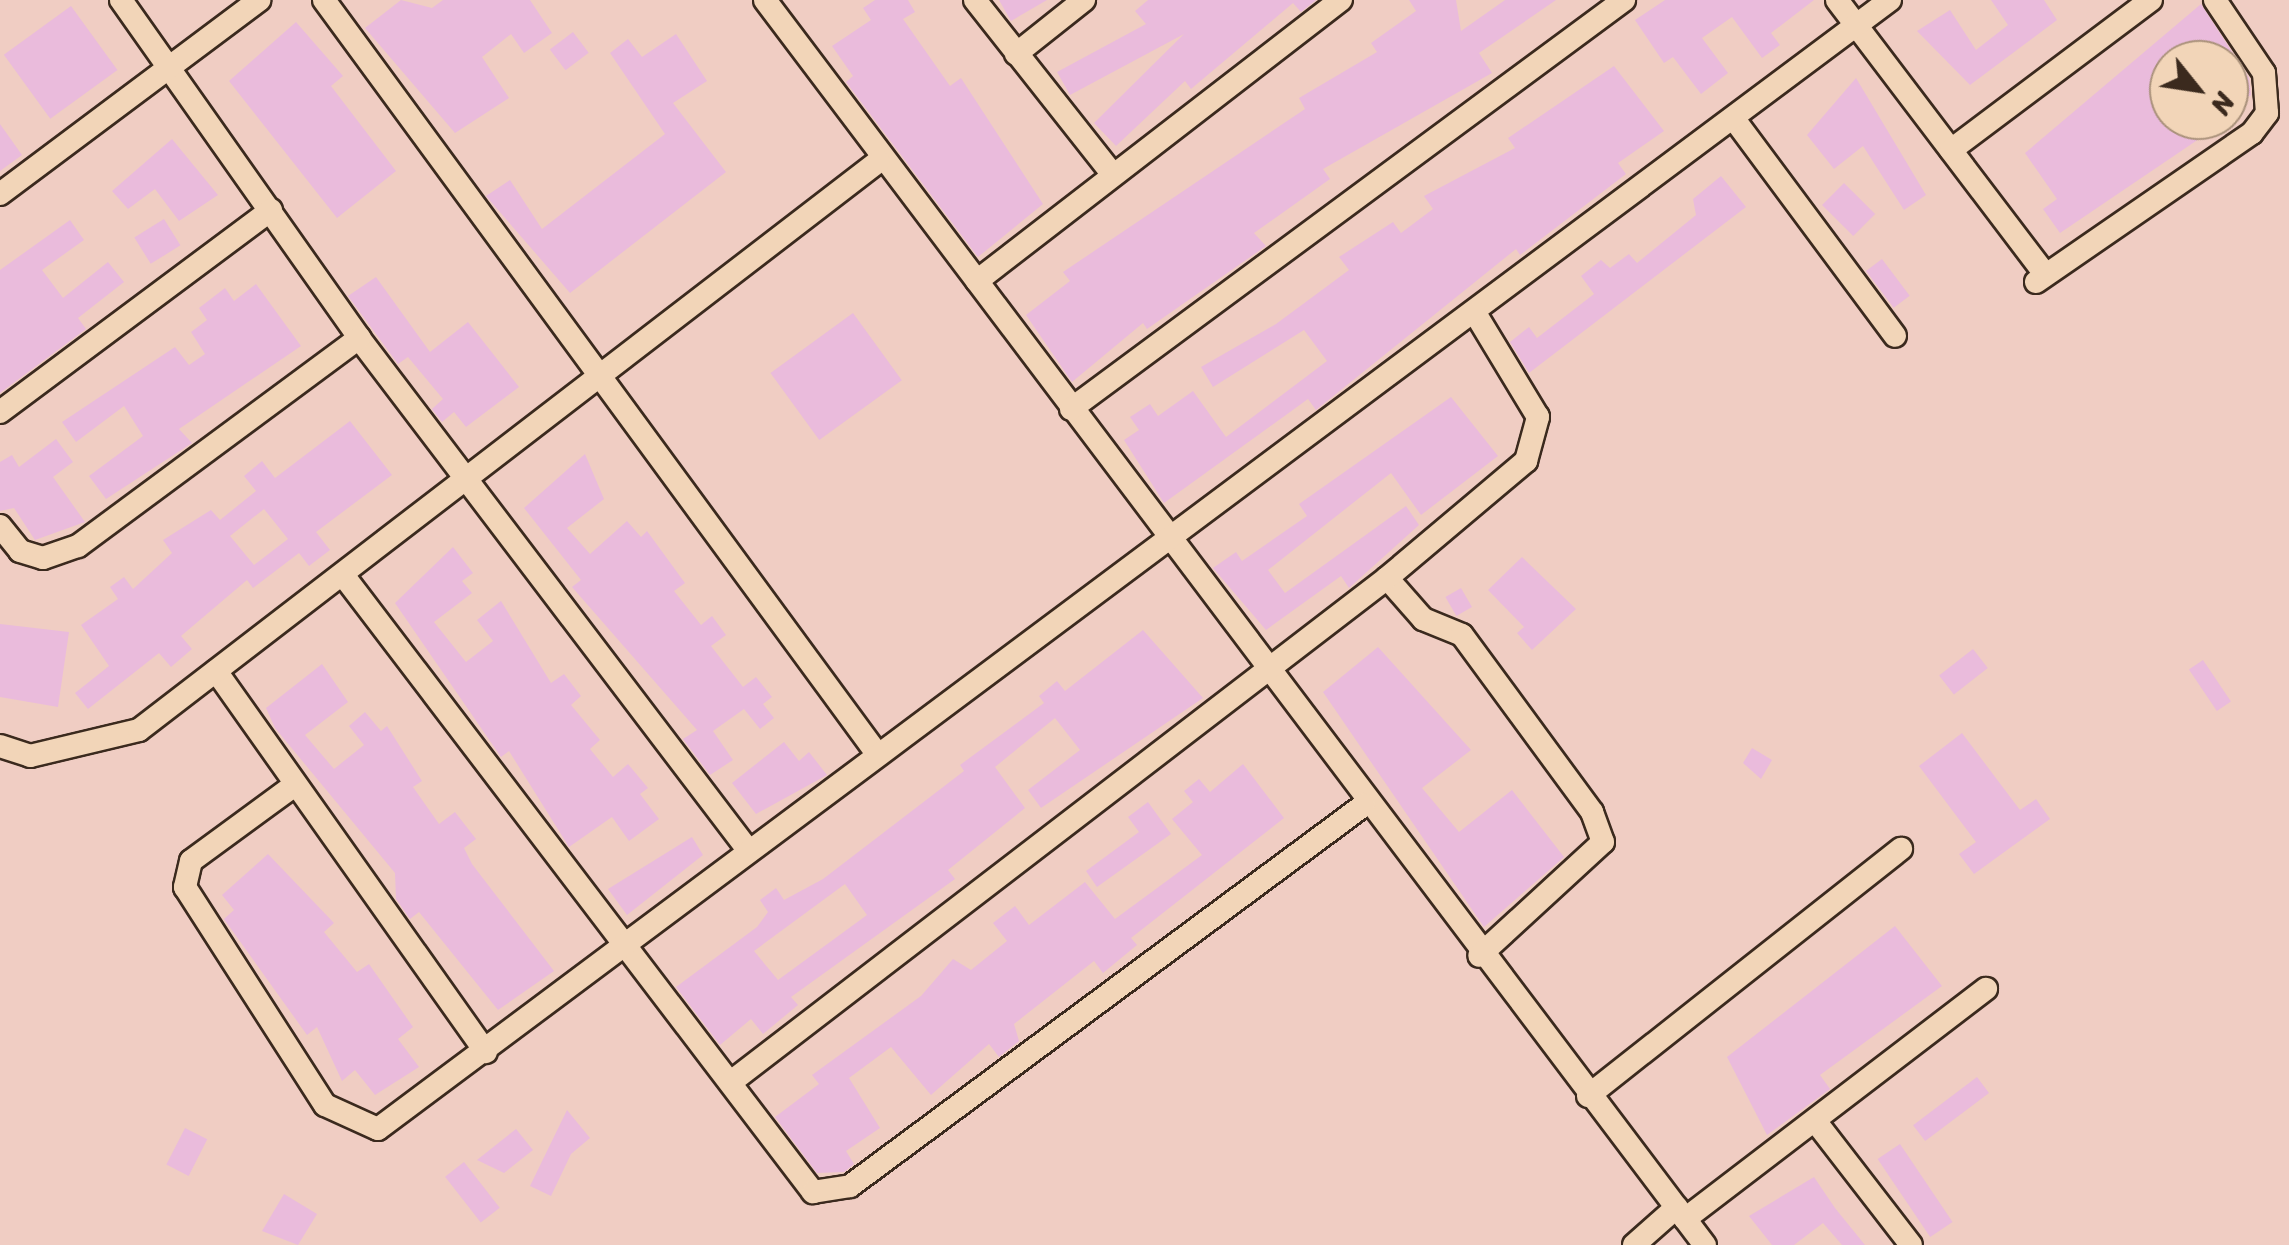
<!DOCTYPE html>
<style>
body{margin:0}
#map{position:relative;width:2289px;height:1245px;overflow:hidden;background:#f0cdc3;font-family:Sriracha,sans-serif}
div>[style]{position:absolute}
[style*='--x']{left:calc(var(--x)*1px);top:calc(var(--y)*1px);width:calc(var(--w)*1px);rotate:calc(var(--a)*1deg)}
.building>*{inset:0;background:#eabbdc;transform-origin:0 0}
.roads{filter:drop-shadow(2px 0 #3b2a1e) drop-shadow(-2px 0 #3b2a1e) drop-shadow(0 2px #3b2a1e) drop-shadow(0 -2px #3b2a1e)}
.minor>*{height:22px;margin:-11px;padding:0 11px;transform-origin:11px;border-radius:11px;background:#f2d5b8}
span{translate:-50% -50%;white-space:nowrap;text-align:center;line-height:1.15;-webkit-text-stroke:9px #f2d5b8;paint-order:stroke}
.north{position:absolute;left:2149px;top:40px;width:100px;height:100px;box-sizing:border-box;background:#f2d5b8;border:2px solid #a9917a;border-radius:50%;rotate:120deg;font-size:28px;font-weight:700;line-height:40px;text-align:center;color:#3b2a1e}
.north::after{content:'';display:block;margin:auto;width:35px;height:45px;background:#3b2a1e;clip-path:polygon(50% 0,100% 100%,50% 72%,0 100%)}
</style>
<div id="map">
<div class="building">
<div style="clip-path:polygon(401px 0,432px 8px,443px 0,530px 0,552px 33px,524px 53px,511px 34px,482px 57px,509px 98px,455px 133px,365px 28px)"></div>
<div style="clip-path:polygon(875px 0,908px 0,915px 12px,903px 19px,950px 86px,961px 78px,1043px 204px,978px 257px,846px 82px,853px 76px,832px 46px,871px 20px,863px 8px)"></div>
<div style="clip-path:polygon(999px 0,1047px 0,1011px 21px)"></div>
<div style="clip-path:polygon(1148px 0,1316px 0,1301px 12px,1293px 3px,1191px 89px,1185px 81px,1116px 146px,1094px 123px,1184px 34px,1070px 95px,1057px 72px,1146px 24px,1135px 11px)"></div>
<div style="clip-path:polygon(1409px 0,1456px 0,1461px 31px,1505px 0,1556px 0,1479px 53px,1492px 73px,1323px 169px,1330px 179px,1254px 233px,1266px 246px,1147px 329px,1143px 323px,1072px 382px,1026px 315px,1070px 281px,1063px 272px,1305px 109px,1299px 98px,1377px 52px,1371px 43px,1416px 11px)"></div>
<div style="clip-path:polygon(1665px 0,1814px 0,1771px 33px,1780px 45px,1762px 58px,1732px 17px,1702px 38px,1728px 73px,1701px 94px,1673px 57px,1664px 63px,1635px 20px)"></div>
<div style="clip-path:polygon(1991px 0,2044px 0,2057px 20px,1970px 85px,1917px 31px,1950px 10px,1976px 50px,2008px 25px)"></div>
<div style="clip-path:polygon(2201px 4px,2249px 78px,2251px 95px,2236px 105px,2229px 96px,2229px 60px,2169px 60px,2169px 120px,2227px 120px,2060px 233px,2043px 209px,2057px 199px,2025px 153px)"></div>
<div style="left:71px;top:6px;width:79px;height:83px;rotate:54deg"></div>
<div style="clip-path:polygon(296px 22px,343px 76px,331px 86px,396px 171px,337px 218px,229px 81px)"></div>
<div style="left:573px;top:32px;width:26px;height:29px;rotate:53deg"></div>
<div style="clip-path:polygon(676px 34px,707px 81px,673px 103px,726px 172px,570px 293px,486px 196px,510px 180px,542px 229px,665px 134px,610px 53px,628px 39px,642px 57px)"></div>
<div style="clip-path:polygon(1614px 66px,1664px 131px,1618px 163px,1626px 174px,1520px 255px,1516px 249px,1316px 410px,1308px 399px,1164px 503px,1124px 440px,1139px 430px,1130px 417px,1150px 404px,1158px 416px,1193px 391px,1226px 437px,1327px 361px,1304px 330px,1213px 387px,1201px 367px,1276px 324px,1349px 270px,1339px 257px,1393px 222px,1401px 233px,1433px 209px,1424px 196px,1515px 148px,1508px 138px)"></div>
<div style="clip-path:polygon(1856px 78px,1926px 195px,1904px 210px,1863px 146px,1834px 169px,1807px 135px)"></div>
<div style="clip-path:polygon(0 124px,22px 155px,0 171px)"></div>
<div style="clip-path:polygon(172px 139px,218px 195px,179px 221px,155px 189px,128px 209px,112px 191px)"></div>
<div style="clip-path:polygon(1721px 176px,1746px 207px,1529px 373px,1510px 342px,1529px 327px,1537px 338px,1594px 294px,1581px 276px,1601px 260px,1610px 268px,1629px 254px,1637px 263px,1696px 215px,1693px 199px)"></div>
<div style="left:1844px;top:183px;width:44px;height:31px;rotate:45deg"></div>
<div style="left:164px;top:219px;width:31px;height:35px;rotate:58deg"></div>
<div style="clip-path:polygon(70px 220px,84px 240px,42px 270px,63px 298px,108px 262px,124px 282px,78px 318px,86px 329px,0 393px,0 270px)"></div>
<div style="left:1882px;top:259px;width:46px;height:20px;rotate:53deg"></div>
<div style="clip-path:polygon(376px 277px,430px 352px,468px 322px,519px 387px,466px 427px,454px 412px,442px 422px,432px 409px,443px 399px,408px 357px,398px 364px,348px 296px)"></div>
<div style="clip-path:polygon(256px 284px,301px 346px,179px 429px,192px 443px,106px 499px,89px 476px,143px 436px,124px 406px,76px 442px,62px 422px,175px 347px,189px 365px,205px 354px,191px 332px,207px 320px,199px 308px,225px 288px,234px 301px)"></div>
<div style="left:853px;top:313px;width:83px;height:102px;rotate:54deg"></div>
<div style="clip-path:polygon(1451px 397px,1498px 456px,1421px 515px,1391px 473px,1268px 570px,1285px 593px,1406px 506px,1419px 525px,1349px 588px,1341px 576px,1266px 630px,1213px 568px,1236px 552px,1242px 561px,1307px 516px,1299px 504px)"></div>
<div style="clip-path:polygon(evenodd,350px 421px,392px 475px,316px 532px,330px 550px,309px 566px,299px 553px,253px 588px,247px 580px,181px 636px,192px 649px,171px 667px,159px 653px,88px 709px,75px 693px,109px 666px,81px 625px,118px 599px,110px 587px,124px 577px,133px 589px,172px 553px,163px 540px,211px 510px,220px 520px,256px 491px,244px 476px,262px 461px,275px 478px,350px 421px,264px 509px,288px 539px,254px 565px,230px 536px,264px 509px)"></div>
<div style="clip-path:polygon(56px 439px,73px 462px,53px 477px,85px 522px,35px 540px,14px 508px,0 511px,0 462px,12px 455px,19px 467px)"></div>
<div style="clip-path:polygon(585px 454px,604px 499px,567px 528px,590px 554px,627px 521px,641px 537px,647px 531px,685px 583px,674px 591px,701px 625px,712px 616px,726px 635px,711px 646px,743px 687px,756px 677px,772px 697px,763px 704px,774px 718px,760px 729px,744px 709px,713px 731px,733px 760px,710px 775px,683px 739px,697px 730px,572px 587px,581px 580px,524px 508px)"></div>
<div style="clip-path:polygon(453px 547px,473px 573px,462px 581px,472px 593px,434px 622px,466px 662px,493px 641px,477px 620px,501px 601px,551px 683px,564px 674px,581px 696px,571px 705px,600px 740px,590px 749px,613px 777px,628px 764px,648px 788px,640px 794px,659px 819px,629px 841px,612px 817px,569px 847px,509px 751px,501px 757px,395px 603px)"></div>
<div style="clip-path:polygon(1522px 557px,1576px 609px,1532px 650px,1517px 633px,1524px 627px,1488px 590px)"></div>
<div style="left:1461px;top:588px;width:22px;height:18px;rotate:60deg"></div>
<div style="clip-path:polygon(0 624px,69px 632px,58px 707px,0 697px)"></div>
<div style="clip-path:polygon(evenodd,1143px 630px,1203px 698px,1041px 808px,1028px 790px,1080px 750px,1055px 718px,995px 767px,1025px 808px,948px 870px,955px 879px,791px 997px,798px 1005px,763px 1034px,751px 1019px,720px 1045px,676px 987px,757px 927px,768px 912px,760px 900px,776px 888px,784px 900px,823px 879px,964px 771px,960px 765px,1044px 703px,1039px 696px,1057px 681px,1065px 691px,1143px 630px,845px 884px,867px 915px,778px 980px,754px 951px,845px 884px)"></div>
<div style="clip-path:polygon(1378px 647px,1471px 750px,1422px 788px,1459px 832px,1512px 790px,1564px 857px,1484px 927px,1323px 692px)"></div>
<div style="left:1973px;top:649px;width:24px;height:43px;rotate:52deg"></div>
<div style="left:2203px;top:660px;width:50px;height:17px;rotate:56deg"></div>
<div style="clip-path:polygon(322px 664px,348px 702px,305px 735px,334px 769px,364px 745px,349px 726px,365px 712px,381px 731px,387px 726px,422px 781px,413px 787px,439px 824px,455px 812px,476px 839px,464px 848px,472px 864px,554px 971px,498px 1010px,419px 912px,410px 919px,396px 899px,395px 873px,275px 728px,266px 708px)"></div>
<div style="clip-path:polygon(1962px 733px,2020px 810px,2036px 799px,2050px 819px,1974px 874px,1959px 854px,1976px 842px,1919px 766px)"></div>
<div style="clip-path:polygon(784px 742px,799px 761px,809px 752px,827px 775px,756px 814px,732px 783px)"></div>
<div style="clip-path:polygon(1752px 748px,1772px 760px,1761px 779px,1743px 763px)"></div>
<div style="clip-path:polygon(1243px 764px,1284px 818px,1131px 938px,1137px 945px,1103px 973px,1094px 961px,1014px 1024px,1019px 1041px,999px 1057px,989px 1044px,931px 1095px,891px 1047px,849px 1078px,880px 1128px,846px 1151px,854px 1164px,844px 1172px,817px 1173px,775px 1117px,819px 1084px,812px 1075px,921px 996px,953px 959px,971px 970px,1007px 941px,993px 923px,1015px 906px,1029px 925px,1085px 882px,1115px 919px,1202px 855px,1172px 819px,1193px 802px,1184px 791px,1199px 779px,1210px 792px)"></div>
<div style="clip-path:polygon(1148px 802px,1171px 834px,1097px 887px,1086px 871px,1139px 832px,1128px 817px)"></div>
<div style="clip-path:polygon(692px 837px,703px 855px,627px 915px,608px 889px)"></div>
<div style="clip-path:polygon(268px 854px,334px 923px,324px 932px,357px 972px,369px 964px,413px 1027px,398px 1039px,419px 1067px,375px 1095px,355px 1070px,342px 1081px,317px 1027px,307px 1035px,224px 919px,234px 910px,222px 895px)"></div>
<div style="clip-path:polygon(1895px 926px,1942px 986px,1820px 1075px,1830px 1089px,1767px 1135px,1727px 1057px)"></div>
<div style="left:1977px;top:1077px;width:20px;height:80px;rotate:53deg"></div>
<div style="clip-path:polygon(567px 1110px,590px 1138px,571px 1154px,551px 1196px,530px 1186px)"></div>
<div style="left:185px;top:1128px;width:25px;height:41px;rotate:27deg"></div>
<div style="clip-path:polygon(516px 1129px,533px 1150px,504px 1173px,477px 1160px)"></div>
<div style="left:1900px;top:1144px;width:94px;height:27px;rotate:56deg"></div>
<div style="left:464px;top:1162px;width:58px;height:24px;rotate:52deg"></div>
<div style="clip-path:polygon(1814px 1177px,1835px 1208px,1865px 1245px,1842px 1245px,1823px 1223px,1794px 1245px,1772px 1245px,1749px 1216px)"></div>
<div style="clip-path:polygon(284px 1194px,317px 1214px,298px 1245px,262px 1231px)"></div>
</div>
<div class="roads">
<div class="minor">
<div style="--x:121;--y:0;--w:413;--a:54.8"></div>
<div style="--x:359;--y:338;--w:643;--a:52.77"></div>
<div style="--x:324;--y:0;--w:936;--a:53.73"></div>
<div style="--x:765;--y:0;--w:1560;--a:52.95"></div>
<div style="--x:975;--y:0;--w:219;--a:51.7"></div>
<div style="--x:1837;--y:0;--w:344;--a:52.8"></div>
<div style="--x:1016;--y:54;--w:87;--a:-38.5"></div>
<div style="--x:1734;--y:119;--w:270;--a:53.4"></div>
<div style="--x:1951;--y:150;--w:250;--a:-36.9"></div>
<div style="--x:0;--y:194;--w:324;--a:-36.8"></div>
<div style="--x:977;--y:281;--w:460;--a:-37.7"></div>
<div style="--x:2036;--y:282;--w:262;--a:-34.6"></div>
<div style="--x:2252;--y:133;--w:25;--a:-53"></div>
<div style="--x:2267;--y:113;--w:40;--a:-94.3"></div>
<div style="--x:2264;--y:73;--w:88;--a:-123.9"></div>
<div style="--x:1071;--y:409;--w:688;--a:-36.49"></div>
<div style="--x:0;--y:412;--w:338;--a:-36.7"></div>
<div style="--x:0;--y:526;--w:32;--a:51"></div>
<div style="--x:20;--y:551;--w:24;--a:17"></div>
<div style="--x:43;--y:558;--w:37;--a:-19"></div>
<div style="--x:78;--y:546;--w:350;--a:-36.5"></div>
<div style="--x:343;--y:575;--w:776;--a:52.7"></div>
<div style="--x:813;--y:1192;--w:37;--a:-9"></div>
<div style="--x:850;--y:1186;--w:640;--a:-36.55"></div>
<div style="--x:1387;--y:578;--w:55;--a:48.7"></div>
<div style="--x:1423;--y:619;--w:42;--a:22.3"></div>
<div style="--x:1462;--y:635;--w:220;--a:53.7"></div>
<div style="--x:1592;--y:812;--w:32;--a:70"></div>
<div style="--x:1603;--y:842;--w:168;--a:137.4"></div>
<div style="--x:216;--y:671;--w:467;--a:54.7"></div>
<div style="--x:0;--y:746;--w:32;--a:18"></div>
<div style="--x:30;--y:756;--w:112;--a:-13.4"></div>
<div style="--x:139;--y:730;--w:933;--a:-37.56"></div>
<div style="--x:292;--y:787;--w:125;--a:143.8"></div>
<div style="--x:191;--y:861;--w:27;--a:103"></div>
<div style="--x:185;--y:887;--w:259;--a:57.3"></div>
<div style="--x:325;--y:1105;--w:58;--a:24.4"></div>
<div style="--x:378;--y:1129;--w:1887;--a:-36.75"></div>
<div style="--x:731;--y:1082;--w:827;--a:-37.53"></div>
<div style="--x:1387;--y:578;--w:182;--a:-40.1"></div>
<div style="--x:1526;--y:461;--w:46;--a:-74.7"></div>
<div style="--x:1538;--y:417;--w:122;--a:-121.2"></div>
<div style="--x:1588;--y:1096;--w:399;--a:-38.3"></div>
<div style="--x:1816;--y:1122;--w:155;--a:52.3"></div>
<div style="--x:1685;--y:1219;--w:379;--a:-37.4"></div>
<div style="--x:1634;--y:1245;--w:57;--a:-41.5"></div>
</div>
</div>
<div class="north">N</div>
</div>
